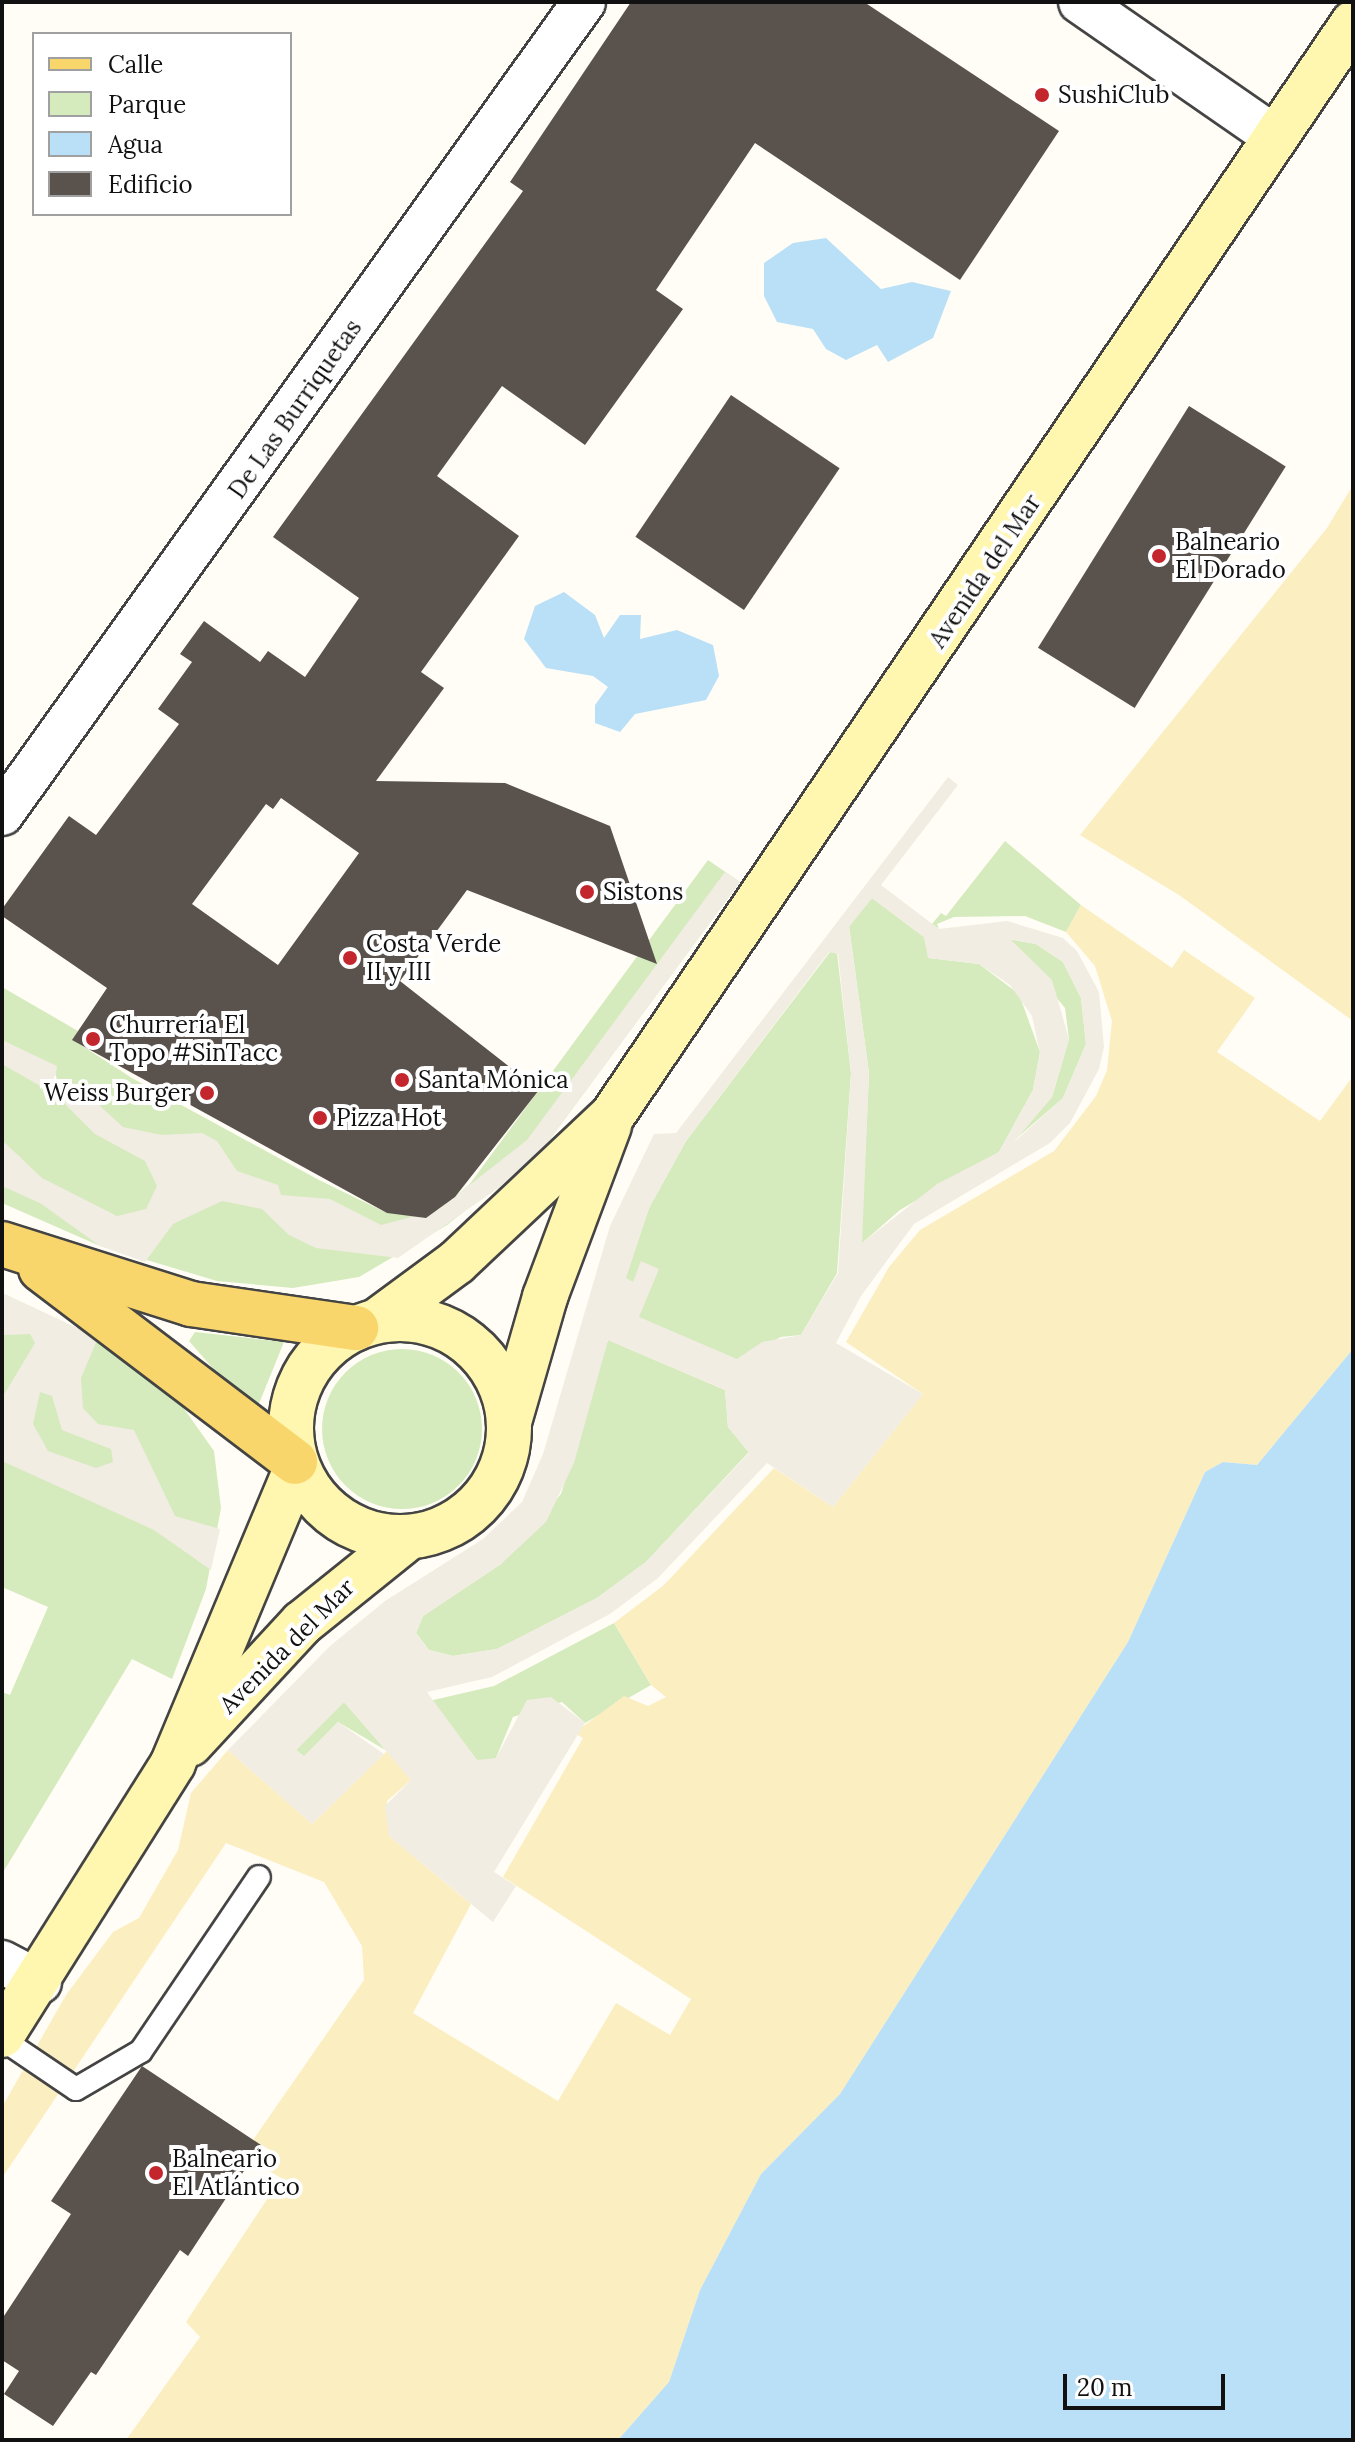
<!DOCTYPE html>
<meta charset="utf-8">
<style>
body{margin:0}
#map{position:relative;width:1355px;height:2442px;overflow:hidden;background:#fffdf5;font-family:Lora,serif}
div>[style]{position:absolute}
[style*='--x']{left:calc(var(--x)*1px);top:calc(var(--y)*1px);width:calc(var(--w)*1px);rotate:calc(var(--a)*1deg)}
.green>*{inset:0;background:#d5ebbd}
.round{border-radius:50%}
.sand>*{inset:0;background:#fbeec1}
.plaza>*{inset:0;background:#f1ede2}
.water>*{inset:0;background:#b9e0f7}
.building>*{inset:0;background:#5a524d;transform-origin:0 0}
.roads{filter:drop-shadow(2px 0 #444) drop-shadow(-2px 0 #444) drop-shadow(0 2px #444) drop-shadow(0 -2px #444)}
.service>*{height:22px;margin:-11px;padding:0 11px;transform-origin:11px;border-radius:11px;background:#fff}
.minor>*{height:42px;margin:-21px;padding:0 21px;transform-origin:21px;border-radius:21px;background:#fff}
.secondary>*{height:44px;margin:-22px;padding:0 22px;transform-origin:22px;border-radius:22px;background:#fff6b0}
.secondary>.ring{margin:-22px;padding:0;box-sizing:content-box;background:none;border:44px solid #fff6b0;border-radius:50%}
.primary>*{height:44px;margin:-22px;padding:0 22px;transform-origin:22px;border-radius:22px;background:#f9d66b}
.dots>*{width:22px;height:22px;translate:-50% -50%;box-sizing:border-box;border:4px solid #fff;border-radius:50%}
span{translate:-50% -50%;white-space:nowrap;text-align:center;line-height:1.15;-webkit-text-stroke:8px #fff;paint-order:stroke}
.poi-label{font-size:24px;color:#111}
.left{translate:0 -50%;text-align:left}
.right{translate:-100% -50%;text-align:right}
.street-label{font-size:24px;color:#111}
.frame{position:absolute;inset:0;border:4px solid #111;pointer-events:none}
.legend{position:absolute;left:32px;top:32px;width:260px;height:184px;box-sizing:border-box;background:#fff;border:2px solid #a0a0a0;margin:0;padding:10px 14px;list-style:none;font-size:24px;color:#111}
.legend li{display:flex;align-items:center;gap:16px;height:40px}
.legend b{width:40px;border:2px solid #a0a0a0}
.scale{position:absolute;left:1063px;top:2374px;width:162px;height:36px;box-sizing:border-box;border:4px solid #111;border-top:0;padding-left:10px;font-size:24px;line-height:28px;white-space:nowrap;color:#111;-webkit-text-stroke:6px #fff;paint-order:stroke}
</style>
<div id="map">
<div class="green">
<div style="clip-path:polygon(1005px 841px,1081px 905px,1066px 932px,1025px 916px,954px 917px,937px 924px,939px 929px,932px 924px,941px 913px,946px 916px)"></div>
<div style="clip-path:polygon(708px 860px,740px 882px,542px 1150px,447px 1225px,359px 1277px,293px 1288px,217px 1281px,100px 1246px,2px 1203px,2px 987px,78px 1031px,73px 1040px,132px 1078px,319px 1180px,387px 1213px,438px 1210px,469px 1185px)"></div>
<div style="clip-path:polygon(872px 898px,924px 937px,929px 958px,979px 964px,1019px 994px,1040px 1052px,1033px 1090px,999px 1152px,900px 1210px,861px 1244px,869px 1073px,849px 926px)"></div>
<div style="clip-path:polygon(1008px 939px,1036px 944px,1063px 962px,1081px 998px,1086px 1044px,1063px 1098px,1011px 1143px,1052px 1097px,1069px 1039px,1065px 1008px)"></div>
<div style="clip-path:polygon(830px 952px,837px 953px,851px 1073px,837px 1273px,801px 1335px,781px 1337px,737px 1360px,638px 1317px,658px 1269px,633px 1282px,625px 1279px,649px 1208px,686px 1141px)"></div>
<div style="clip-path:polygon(2px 1293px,98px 1338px,175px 1396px,214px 1451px,221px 1508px,206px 1589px,172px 1679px,132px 1659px,2px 1874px,2px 1692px,10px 1695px,48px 1607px,2px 1587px)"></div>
<div style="clip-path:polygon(195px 1332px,284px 1342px,258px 1406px,245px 1405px,189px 1341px)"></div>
<div style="clip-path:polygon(608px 1340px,725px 1390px,728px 1427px,749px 1452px,646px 1562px,597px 1598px,497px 1649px,453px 1656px,429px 1650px,416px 1633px,423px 1616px,501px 1564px,561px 1494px)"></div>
<div class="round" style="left:322px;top:1349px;width:160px;height:160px"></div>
<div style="clip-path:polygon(614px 1623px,651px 1685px,585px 1723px,562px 1702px,513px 1717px,496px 1758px,487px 1762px,477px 1760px,429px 1701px,494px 1686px)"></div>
<div style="clip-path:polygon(344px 1702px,387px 1751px,338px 1722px,304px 1757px,296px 1750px)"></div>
</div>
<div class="sand">
<div style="clip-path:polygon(1353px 485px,1353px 1021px,1179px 895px,1080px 835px,1327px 528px)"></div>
<div style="clip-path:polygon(1081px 905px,1172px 968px,1184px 950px,1255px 998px,1217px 1052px,1320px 1121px,1353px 1076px,1353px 1349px,1257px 1465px,1223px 1462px,1205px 1472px,1128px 1642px,840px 2094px,761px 2174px,700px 2290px,669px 2382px,618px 2440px,126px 2440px,200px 2337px,186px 2322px,281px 2178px,263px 2167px,272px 2151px,253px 2140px,364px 1980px,362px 1946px,324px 1882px,226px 1843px,2px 2178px,2px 2107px,66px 1995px,113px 1932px,139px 1918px,178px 1850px,191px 1793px,228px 1750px,312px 1824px,387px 1751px,411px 1780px,387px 1801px,389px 1836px,471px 1904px,413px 2013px,558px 2101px,616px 2003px,670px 2035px,691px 1999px,503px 1877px,583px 1738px,574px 1733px,624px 1696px,648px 1706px,666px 1697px,651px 1685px,614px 1623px,664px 1585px,774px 1468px,833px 1507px,923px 1394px,846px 1342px,889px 1267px,920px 1230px,1054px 1151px,1096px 1096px,1107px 1070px,1112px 1021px,1095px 966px,1066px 932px)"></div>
</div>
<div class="plaza">
<div style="clip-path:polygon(evenodd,948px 777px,958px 785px,881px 885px,939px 929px,1007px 921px,1063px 938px,1077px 951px,1099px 992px,1104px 1047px,1099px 1069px,1070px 1123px,1050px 1143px,914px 1224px,861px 1296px,836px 1343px,923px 1394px,833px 1507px,767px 1463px,658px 1578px,610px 1614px,492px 1677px,427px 1692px,477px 1760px,496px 1758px,527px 1700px,551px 1697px,585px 1723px,494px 1872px,516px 1886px,493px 1922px,389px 1836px,385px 1806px,411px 1780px,344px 1702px,296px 1750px,304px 1756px,338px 1722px,384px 1754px,312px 1824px,228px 1750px,330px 1646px,385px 1601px,483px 1539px,522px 1502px,543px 1454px,610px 1226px,654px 1134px,676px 1133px,948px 777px,872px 898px,924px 937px,928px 958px,979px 964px,1010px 985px,1032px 1016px,1040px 1053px,1033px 1090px,999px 1152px,937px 1184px,862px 1243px,869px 1073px,849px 927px,872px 898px,948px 777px,1010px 939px,1036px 944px,1063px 962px,1081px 998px,1086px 1044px,1063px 1098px,1014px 1142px,1052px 1097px,1069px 1039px,1052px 980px,1010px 939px,948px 777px,829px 952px,838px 954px,851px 1073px,838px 1273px,801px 1335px,762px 1342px,737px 1359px,639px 1317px,659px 1269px,641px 1261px,633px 1282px,626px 1278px,649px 1208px,686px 1141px,829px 952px,948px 777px,608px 1340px,725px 1390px,728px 1427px,749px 1453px,646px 1562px,597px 1598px,497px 1649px,453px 1656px,429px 1650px,416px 1633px,423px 1616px,501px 1564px,546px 1522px,574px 1463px,608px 1340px)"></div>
<div style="clip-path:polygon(725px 872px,740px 882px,542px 1150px,497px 1189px,398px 1258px,316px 1248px,289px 1235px,262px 1209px,222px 1201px,173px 1224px,145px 1262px,100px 1246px,40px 1203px,2px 1186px,2px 1140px,42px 1178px,117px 1216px,146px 1209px,157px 1186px,145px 1161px,95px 1134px,56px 1095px,2px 1064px,2px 1040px,57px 1066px,55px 1081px,76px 1084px,123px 1127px,162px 1135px,202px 1133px,217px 1141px,237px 1171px,278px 1185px,281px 1195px,330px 1199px,381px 1225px,438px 1210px,527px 1140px)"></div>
<div style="clip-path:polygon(evenodd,2px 1293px,98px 1338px,81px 1378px,83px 1408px,98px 1424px,134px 1430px,175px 1516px,220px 1529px,211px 1570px,154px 1530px,2px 1461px,2px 1398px,35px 1343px,30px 1334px,2px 1335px,2px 1293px,40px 1392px,52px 1396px,62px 1430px,111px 1449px,113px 1462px,96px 1468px,48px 1451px,33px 1424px,40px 1392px)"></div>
</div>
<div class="water">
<div style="clip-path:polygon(826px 238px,881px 289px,912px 282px,951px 291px,933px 338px,888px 362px,877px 345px,846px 360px,826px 349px,813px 329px,777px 322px,764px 296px,764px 263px,793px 243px)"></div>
<div style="clip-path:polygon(564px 592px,595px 615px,604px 638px,620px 615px,641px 615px,640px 639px,677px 630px,713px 645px,719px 676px,706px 700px,635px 714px,620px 732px,595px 723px,595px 705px,608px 687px,593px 676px,546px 668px,524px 639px,535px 606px)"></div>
<div style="clip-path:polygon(1353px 1349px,1353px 2440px,618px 2440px,669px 2382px,700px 2290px,761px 2174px,840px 2094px,1128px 1642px,1205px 1472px,1223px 1462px,1257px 1465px)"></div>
</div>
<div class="building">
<div style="clip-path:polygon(evenodd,631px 2px,864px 2px,1059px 131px,960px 280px,755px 143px,656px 290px,683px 309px,585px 445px,502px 386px,437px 476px,519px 536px,421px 672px,444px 688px,376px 781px,505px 783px,610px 826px,657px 964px,467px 890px,400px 981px,539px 1090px,455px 1197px,426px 1218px,387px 1213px,72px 1040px,107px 988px,2px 916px,2px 909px,69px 816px,96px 835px,179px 724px,158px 709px,192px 662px,180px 654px,204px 621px,260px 662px,268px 651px,305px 677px,359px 598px,273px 537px,523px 191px,510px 182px,631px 2px,281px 798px,359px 853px,278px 965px,192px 904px,266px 804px,273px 809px,281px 798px)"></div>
<div style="left:731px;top:395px;width:131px;height:171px;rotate:34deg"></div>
<div style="left:1189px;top:406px;width:114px;height:285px;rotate:32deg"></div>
<div style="clip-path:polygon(142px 2066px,261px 2145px,188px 2256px,180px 2250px,96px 2375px,91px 2372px,53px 2426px,4px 2394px,19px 2371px,2px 2360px,2px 2319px,71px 2214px,51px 2201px)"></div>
</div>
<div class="roads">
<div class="service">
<div style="--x:2;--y:2039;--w:89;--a:34"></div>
<div style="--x:76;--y:2089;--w:75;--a:-30.3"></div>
<div style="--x:141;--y:2051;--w:210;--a:-55.9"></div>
</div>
<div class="minor">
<div style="--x:1080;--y:2;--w:237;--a:34.7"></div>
<div style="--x:2;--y:814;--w:999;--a:-54.37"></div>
<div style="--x:2;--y:1962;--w:43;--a:27.8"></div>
</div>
<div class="secondary">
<div class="ring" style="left:291px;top:1319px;width:174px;height:174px"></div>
<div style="--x:377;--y:1321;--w:99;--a:-36.4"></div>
<div style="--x:457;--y:1262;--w:213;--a:-43.3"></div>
<div style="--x:612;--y:1116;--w:1321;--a:-55.86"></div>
<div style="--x:509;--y:1422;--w:130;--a:-73.9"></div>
<div style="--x:545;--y:1297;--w:183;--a:-69.5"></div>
<div style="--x:190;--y:1744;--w:165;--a:-47.2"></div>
<div style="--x:302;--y:1623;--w:137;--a:-38.8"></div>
<div style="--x:2;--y:2035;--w:321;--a:-57.8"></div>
<div style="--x:173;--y:1763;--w:321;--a:-67.3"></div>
</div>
<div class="primary">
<div style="--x:2;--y:1244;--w:198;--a:17.6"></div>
<div style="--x:191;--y:1304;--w:167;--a:8.3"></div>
<div style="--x:41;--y:1269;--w:319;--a:37.2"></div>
</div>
</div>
<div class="dots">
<div style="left:1042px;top:95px;background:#c4262e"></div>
<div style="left:1159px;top:556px;background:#c4262e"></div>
<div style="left:587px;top:892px;background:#c4262e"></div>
<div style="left:350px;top:958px;background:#c4262e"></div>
<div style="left:93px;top:1039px;background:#c4262e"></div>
<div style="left:402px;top:1080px;background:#c4262e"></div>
<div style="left:207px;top:1093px;background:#c4262e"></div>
<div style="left:320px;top:1118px;background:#c4262e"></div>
<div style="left:156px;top:2173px;background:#c4262e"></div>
</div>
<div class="poi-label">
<span class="left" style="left:1058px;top:95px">SushiClub</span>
<span class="left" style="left:1175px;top:556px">Balneario<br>El Dorado</span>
<span class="left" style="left:603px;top:892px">Sistons</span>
<span class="left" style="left:366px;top:958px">Costa Verde<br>II y III</span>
<span class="left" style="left:109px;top:1039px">Churrería El<br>Topo #SinTacc</span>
<span class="left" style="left:418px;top:1080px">Santa Mónica</span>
<span class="right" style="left:191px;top:1093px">Weiss Burger</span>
<span class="left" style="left:336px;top:1118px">Pizza Hot</span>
<span class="left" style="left:172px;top:2173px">Balneario<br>El Atlántico</span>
</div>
<div class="street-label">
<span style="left:295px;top:409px;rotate:-55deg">De Las Burriquetas</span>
<span style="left:985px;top:571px;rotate:-56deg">Avenida del Mar</span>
<span style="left:287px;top:1646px;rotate:-45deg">Avenida del Mar</span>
</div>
<div class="frame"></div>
<ul class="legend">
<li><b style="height:10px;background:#f9d66b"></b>Calle</li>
<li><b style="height:22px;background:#d5ebbd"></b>Parque</li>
<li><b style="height:22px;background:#b9e0f7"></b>Agua</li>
<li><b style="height:22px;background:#5a524d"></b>Edificio</li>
</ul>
<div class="scale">20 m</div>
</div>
